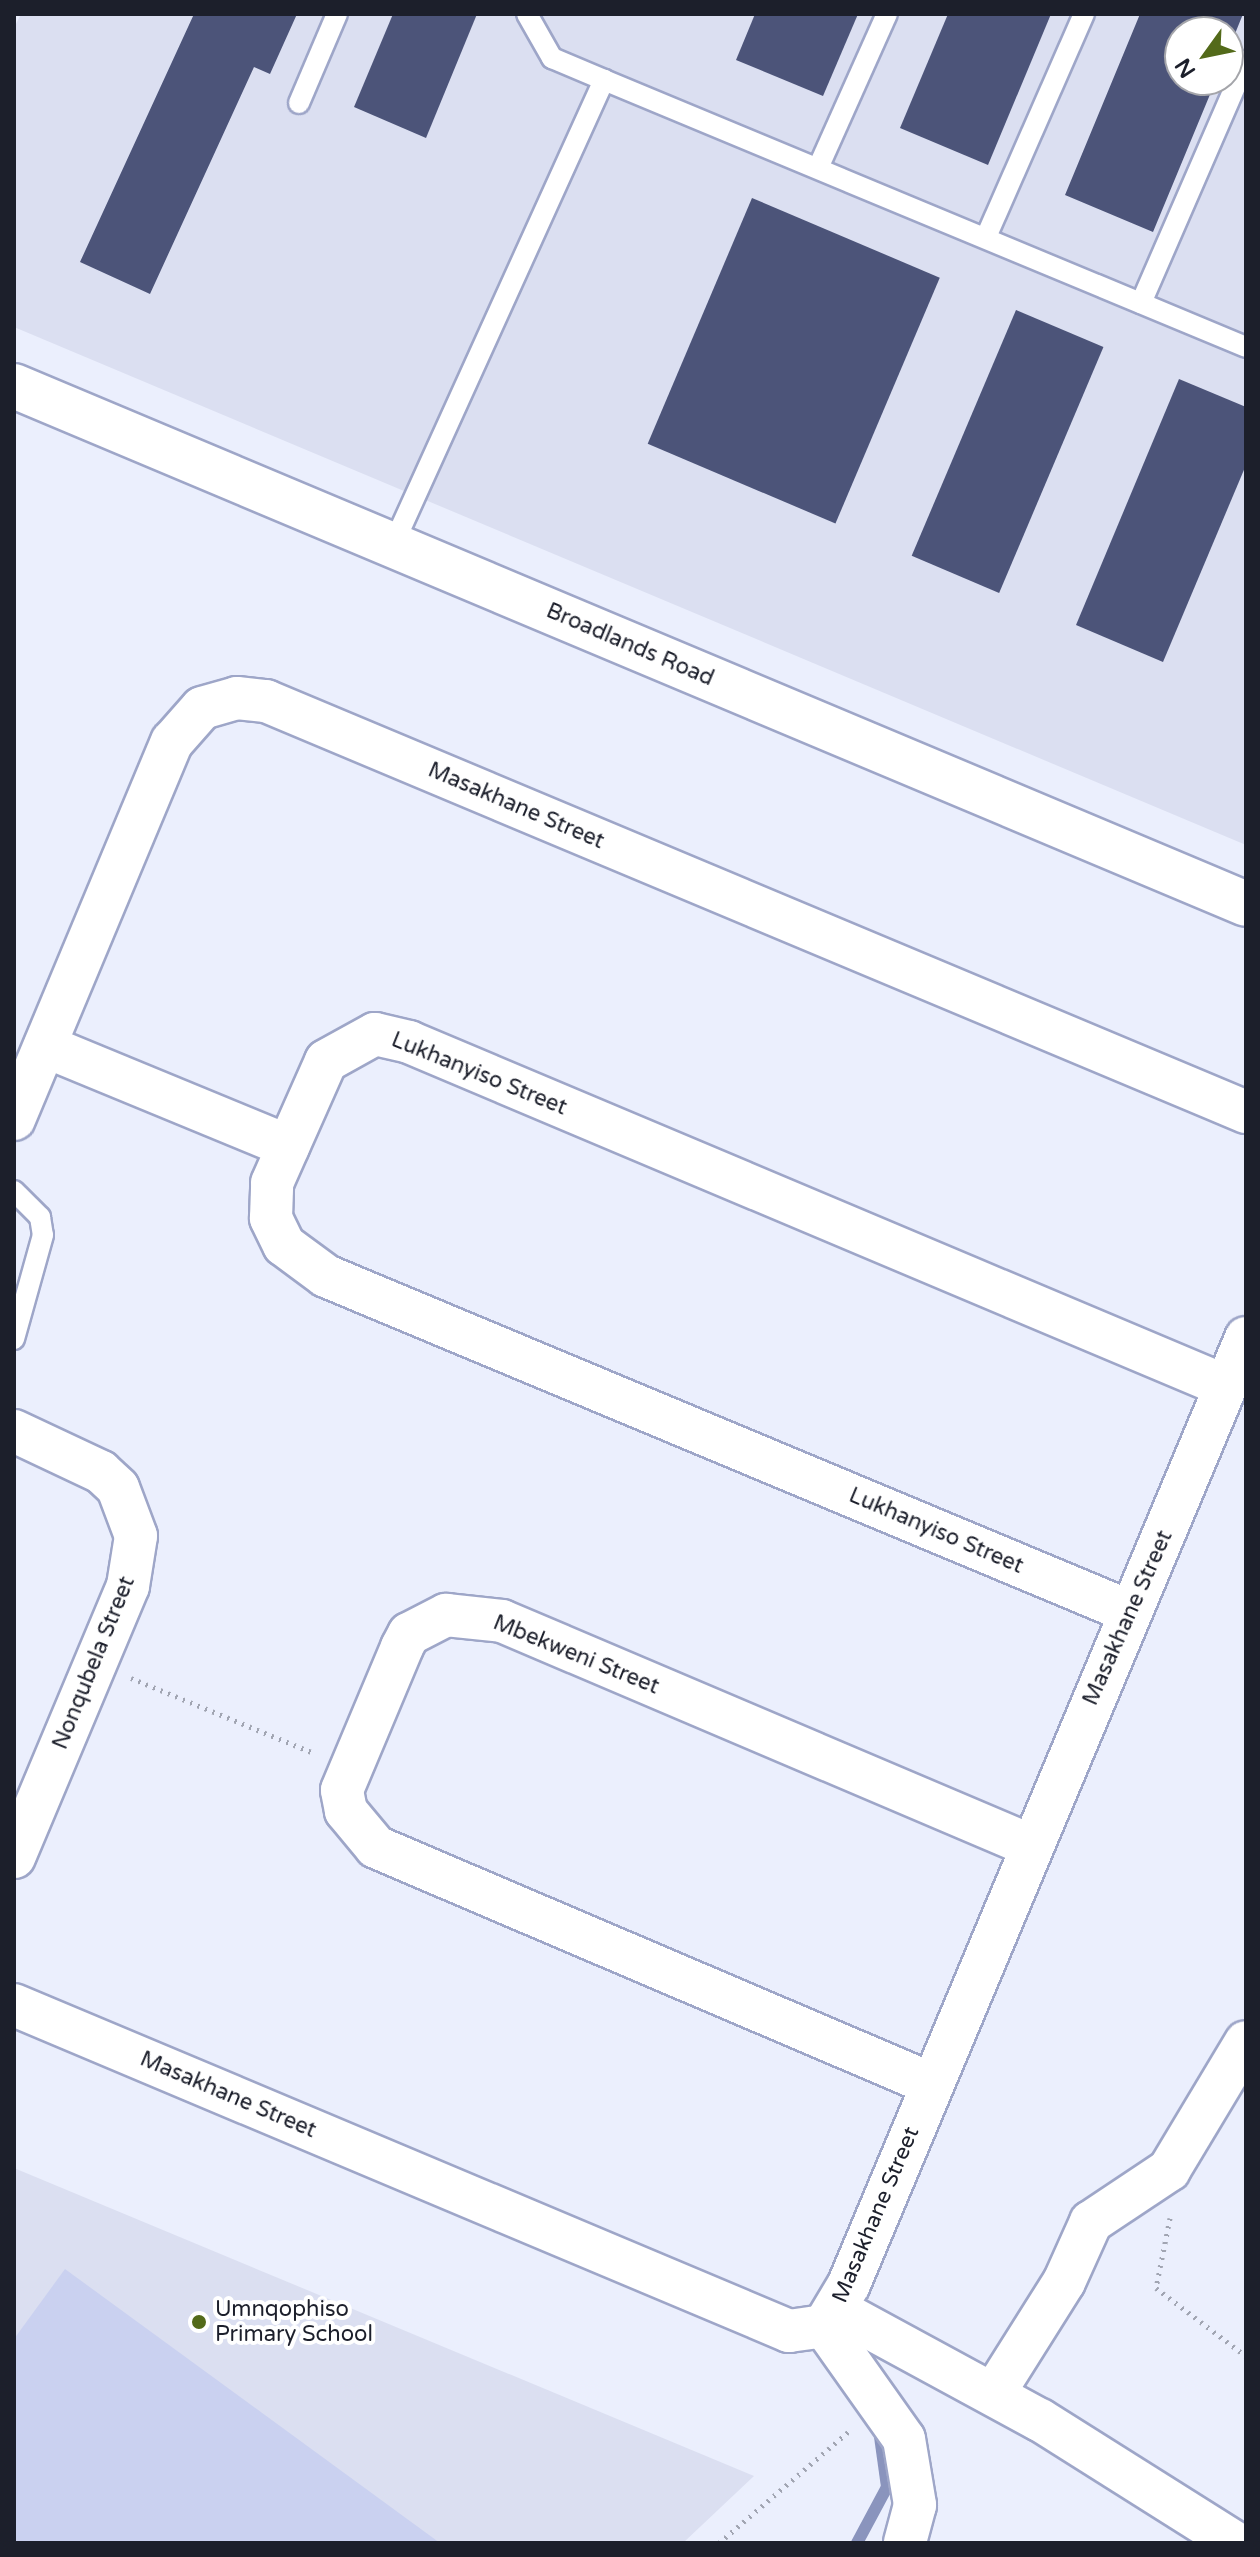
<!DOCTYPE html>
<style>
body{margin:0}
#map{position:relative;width:1260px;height:2557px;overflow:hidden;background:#ebeffd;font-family:"Varela Round",sans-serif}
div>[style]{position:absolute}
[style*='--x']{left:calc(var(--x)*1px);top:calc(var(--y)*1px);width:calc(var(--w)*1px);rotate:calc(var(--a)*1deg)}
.built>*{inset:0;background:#dbdff1}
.green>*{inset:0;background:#cad1f0}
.stream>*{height:12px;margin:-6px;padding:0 6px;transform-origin:6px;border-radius:6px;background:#8a94bd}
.building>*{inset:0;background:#4c5479;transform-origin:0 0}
.path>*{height:5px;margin-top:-2.5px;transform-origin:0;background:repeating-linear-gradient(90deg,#a1a5b2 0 2px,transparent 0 8px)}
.roads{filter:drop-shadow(2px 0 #9ea6c8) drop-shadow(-2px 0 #9ea6c8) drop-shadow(0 2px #9ea6c8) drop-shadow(0 -2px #9ea6c8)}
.lane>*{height:20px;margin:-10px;padding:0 10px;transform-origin:10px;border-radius:10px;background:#fff}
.street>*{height:42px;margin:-21px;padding:0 21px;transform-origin:21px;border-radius:21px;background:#fff}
.secondary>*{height:44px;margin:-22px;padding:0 22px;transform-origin:22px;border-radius:22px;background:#fff}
.dots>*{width:22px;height:22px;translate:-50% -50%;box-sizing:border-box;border:4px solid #fff;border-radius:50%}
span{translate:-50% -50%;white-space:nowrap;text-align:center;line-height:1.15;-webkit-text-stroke:8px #fff;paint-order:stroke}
.street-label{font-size:22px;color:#1c1f2b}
.poi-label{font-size:22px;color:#1c1f2b}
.left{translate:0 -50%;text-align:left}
.frame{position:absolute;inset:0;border:16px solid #1c1f2b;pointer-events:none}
.north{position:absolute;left:1164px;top:16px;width:80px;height:80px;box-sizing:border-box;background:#fff;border:2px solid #a4a5aa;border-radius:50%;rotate:237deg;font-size:22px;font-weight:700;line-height:32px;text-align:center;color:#1c1f2b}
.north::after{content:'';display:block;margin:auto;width:28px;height:36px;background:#536a1a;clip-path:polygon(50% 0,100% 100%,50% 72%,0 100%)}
</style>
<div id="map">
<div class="built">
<div style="clip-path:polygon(evenodd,21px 14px,1246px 14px,1246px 845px,14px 327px,14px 28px,21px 14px,1180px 32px,1228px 32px,1228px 80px,1180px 80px,1180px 32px)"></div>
<div style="clip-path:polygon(14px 2168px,754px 2476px,683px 2543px,14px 2543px)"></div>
</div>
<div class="green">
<div style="clip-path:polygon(65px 2269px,440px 2543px,14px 2543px,14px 2339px)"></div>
</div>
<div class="stream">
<div style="--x:857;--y:2543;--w:64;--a:-61.8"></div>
<div style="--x:887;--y:2487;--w:59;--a:-97.9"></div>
</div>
<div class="building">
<div style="clip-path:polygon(194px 14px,297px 14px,270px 74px,254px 67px,150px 294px,80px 262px)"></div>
<div style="clip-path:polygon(393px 14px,477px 14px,426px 138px,354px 107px)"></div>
<div style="clip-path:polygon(755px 14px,858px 14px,823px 96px,736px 60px)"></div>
<div style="clip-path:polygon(948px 14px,1051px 14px,988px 165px,900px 128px)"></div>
<div style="clip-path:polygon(1140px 14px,1243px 14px,1228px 51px,1228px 32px,1180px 32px,1180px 80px,1216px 80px,1153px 232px,1065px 195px)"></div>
<div style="left:752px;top:198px;width:204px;height:267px;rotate:23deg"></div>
<div style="left:1016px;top:310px;width:95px;height:267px;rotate:23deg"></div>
<div style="clip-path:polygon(1179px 379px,1246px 407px,1246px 465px,1163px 662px,1076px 625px)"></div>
</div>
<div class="path">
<div style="--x:131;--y:1678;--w:198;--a:22.3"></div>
<div style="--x:1170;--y:2218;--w:71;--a:101.3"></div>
<div style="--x:1156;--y:2288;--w:113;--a:37.1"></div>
<div style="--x:719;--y:2543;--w:172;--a:-40.7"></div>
</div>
<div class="roads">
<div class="lane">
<div style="--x:527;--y:14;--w:51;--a:60.4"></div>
<div style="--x:552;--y:58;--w:56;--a:22.9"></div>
<div style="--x:299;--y:103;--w:97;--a:-66.9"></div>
<div style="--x:818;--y:168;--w:169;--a:-65.9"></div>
<div style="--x:986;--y:237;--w:244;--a:-66.3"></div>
<div style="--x:1141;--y:303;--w:264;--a:-66.5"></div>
<div style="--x:393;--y:545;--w:511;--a:-65.59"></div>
<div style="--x:604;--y:80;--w:695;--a:22.58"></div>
<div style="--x:14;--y:1191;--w:37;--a:45"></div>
<div style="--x:40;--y:1217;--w:18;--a:81"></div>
<div style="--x:43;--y:1235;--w:108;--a:105.6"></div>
</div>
<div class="street">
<div style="--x:45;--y:1046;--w:263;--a:22.4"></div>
<div style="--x:14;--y:1119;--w:409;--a:-67.3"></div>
<div style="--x:172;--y:742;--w:45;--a:-48.6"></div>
<div style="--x:202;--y:708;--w:36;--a:-16"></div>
<div style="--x:237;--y:698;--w:29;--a:6"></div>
<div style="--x:266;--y:701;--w:1063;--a:22.75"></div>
<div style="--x:14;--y:1431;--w:96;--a:25.2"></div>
<div style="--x:101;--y:1472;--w:23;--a:43"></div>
<div style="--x:118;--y:1488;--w:51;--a:69.4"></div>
<div style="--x:136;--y:1536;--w:51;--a:99.1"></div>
<div style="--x:128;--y:1586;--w:294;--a:112.8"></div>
<div style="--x:1128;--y:1611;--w:869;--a:-157.33"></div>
<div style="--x:326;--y:1276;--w:52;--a:-143.6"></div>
<div style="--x:284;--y:1245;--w:30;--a:-116"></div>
<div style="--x:271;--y:1218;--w:35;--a:-88"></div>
<div style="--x:272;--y:1183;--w:133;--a:-66.1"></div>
<div style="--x:326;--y:1061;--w:56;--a:-28.9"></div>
<div style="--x:375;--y:1034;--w:35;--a:13"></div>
<div style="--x:409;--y:1042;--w:886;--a:22.86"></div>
<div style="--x:14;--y:2005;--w:841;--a:22.81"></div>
<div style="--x:789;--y:2331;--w:35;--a:-8"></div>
<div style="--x:824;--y:2326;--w:49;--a:-59.2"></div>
<div style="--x:849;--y:2284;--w:1026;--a:-67.23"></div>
<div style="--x:929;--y:2083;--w:601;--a:-156.89"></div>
<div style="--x:376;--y:1847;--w:47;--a:-129.8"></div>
<div style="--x:346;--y:1811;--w:21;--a:-101"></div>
<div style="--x:342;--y:1790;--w:155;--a:-67.2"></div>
<div style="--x:402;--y:1647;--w:15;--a:-62"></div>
<div style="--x:409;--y:1634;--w:42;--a:-27.2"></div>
<div style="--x:446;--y:1615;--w:56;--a:6.1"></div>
<div style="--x:502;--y:1621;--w:573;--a:23.03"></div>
<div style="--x:837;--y:2310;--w:231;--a:28.5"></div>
<div style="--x:1040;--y:2420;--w:231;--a:32.2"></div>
<div style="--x:824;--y:2326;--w:138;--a:54.7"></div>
<div style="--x:904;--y:2439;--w:67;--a:80.5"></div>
<div style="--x:915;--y:2505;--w:39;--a:105"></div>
<div style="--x:994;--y:2393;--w:131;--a:-57.8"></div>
<div style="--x:1064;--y:2282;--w:66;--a:-65.8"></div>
<div style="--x:1091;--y:2222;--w:94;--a:-33.7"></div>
<div style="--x:1169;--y:2170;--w:149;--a:-59"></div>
</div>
<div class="secondary">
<div style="--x:14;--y:386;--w:1336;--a:22.8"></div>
</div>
</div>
<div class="dots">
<div style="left:199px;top:2322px;background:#536a1a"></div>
</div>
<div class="street-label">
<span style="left:630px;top:645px;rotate:23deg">Broadlands Road</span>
<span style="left:516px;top:806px;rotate:23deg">Masakhane Street</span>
<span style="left:479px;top:1074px;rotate:22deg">Lukhanyiso Street</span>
<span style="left:936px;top:1531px;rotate:23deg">Lukhanyiso Street</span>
<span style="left:1128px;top:1618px;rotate:-66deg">Masakhane Street</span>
<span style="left:576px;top:1655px;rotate:22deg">Mbekweni Street</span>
<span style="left:94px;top:1663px;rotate:-68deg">Nonqubela Street</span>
<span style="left:228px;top:2095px;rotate:23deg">Masakhane Street</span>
<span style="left:876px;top:2215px;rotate:-67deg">Masakhane Street</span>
</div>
<div class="poi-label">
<span class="left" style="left:215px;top:2322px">Umnqophiso<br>Primary School</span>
</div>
<div class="frame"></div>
<div class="north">N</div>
</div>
